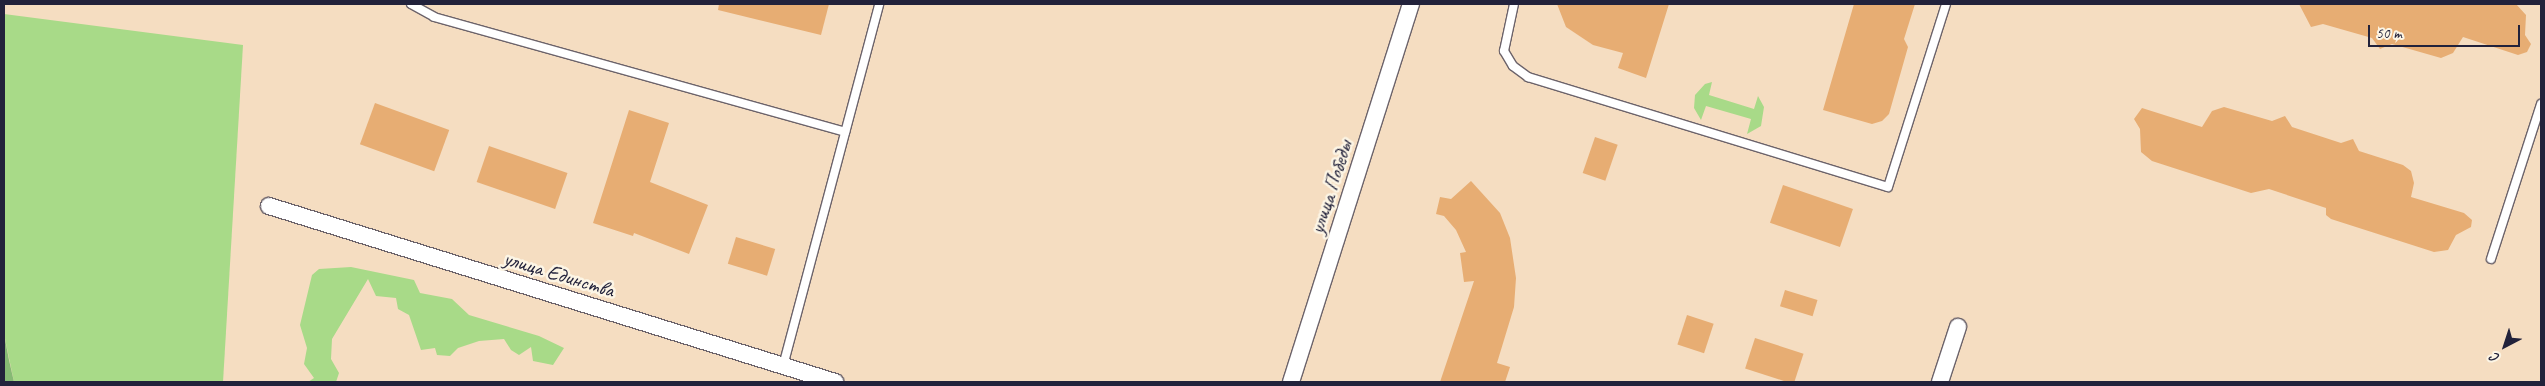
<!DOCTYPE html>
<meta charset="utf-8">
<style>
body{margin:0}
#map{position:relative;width:2545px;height:386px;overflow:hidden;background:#f5ddc1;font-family:Caveat,sans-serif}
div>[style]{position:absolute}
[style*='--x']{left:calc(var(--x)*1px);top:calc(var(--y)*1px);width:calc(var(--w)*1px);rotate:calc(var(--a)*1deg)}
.green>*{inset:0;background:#a8da88}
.forest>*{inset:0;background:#86ba74}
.building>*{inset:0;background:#e7ad73;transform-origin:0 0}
.roads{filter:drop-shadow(1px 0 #6c636a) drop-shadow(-1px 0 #6c636a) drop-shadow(0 1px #6c636a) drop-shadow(0 -1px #6c636a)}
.service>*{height:8px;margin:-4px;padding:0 4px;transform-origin:4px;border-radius:4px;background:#fff}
.minor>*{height:16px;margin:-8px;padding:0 8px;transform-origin:8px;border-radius:8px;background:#fff}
span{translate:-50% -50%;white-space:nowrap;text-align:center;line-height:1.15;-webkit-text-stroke:5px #fcf5e5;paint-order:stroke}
.street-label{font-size:21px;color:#22223b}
.frame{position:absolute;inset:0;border:5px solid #22223b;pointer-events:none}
.north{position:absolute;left:2480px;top:321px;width:50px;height:50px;-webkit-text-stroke:4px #fcf5e5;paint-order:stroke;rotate:220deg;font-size:14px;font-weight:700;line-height:20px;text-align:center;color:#22223b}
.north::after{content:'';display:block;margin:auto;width:18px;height:22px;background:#22223b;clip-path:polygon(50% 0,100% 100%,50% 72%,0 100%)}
.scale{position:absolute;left:2368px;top:25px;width:152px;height:22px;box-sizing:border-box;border:2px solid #22223b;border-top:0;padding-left:6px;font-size:15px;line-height:18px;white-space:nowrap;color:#22223b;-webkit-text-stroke:4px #fcf5e5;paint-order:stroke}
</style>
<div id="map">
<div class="green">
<div style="clip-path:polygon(4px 14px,243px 45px,223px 382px,14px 382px,4px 334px)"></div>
<div style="clip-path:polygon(1712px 82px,1709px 95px,1754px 109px,1758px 96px,1764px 107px,1761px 126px,1747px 134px,1751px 119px,1706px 106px,1701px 120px,1694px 108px,1695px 95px,1705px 84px)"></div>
<div style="clip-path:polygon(351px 267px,414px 280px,420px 293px,452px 299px,469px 315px,539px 336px,564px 348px,553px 365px,533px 361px,531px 347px,519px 355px,511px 350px,504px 339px,479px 341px,458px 348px,450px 356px,437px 355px,435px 348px,421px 350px,409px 315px,398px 309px,396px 298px,376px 296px,368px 279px,332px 339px,331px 359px,339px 373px,336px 382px,308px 382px,314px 378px,304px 364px,307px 348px,300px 325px,312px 275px,319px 269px)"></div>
</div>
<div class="forest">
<div style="clip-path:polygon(4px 334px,9px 360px,14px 382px,4px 382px)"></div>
</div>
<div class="building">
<div style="clip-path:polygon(719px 4px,829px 4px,821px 35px,718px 10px)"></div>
<div style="clip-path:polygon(1557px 4px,1669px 4px,1646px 78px,1618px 68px,1623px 53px,1593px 45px,1566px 27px)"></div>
<div style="clip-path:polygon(1854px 4px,1915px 4px,1904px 39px,1908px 47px,1889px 114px,1882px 121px,1872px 124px,1823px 110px)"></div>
<div style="clip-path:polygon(2299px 4px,2516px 4px,2526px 15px,2525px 35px,2531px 44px,2527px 52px,2518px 55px,2463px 37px,2453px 53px,2441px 58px,2392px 44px,2380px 49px,2372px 38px,2323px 24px,2311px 27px)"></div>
<div style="left:375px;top:103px;width:79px;height:44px;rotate:20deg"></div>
<div style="clip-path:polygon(2224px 107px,2272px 121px,2285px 116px,2292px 127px,2341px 143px,2353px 139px,2359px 151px,2403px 165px,2411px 171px,2414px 183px,2411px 197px,2464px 213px,2472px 220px,2471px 227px,2456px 235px,2448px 250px,2434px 252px,2331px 219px,2326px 215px,2326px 208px,2269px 189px,2251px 193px,2152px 161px,2141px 152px,2140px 129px,2134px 119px,2142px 108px,2202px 127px,2212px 111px)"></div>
<div style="clip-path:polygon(629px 110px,669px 123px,650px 182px,708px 205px,689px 254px,634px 233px,633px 236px,593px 223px)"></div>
<div style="left:1595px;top:137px;width:24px;height:38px;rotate:19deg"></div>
<div style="left:489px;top:146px;width:83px;height:38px;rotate:19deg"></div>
<div style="clip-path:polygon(1471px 181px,1500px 213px,1510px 238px,1516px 278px,1514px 307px,1497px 363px,1510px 367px,1505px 382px,1440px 382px,1474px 281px,1464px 282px,1460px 253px,1466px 252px,1456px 230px,1444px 216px,1436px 214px,1440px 197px,1451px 199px)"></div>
<div style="left:1783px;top:185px;width:74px;height:40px;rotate:19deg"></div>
<div style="left:736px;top:237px;width:41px;height:28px;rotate:17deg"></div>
<div style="left:1785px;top:290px;width:34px;height:17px;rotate:17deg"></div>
<div style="left:1687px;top:315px;width:28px;height:31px;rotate:18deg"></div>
<div style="left:1755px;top:338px;width:51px;height:32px;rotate:18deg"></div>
</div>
<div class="roads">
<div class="service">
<div style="--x:411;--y:4;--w:26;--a:29"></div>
<div style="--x:434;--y:17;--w:427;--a:15.6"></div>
<div style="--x:1514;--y:4;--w:48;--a:102"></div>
<div style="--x:1504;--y:51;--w:17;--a:59"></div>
<div style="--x:1513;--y:66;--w:19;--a:36"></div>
<div style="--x:1528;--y:77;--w:376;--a:17"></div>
<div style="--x:1888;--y:187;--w:192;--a:-72.4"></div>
<div style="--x:2491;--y:259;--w:163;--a:-72.1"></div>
<div style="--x:783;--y:366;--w:375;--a:-75.1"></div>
</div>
<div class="minor">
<div style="--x:269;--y:206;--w:593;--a:17.27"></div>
<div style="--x:1291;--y:382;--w:397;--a:-72.4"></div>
<div style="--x:1940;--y:382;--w:58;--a:-71.9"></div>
</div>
</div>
<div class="street-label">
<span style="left:1331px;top:187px;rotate:-72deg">улица Победы</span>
<span style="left:559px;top:274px;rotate:17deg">улица Единства</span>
</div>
<div class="frame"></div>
<div class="north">С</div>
<div class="scale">50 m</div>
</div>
